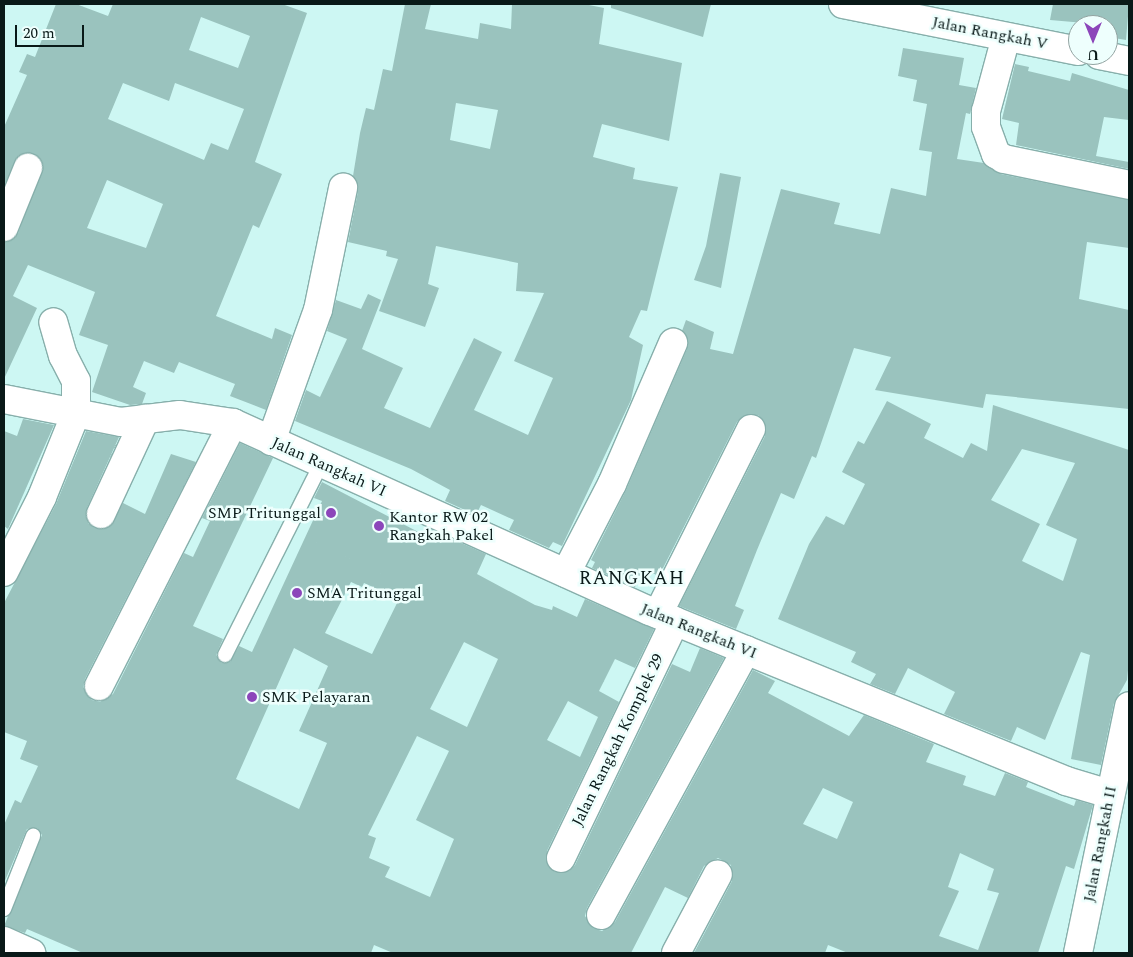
<!DOCTYPE html>
<style>
body{margin:0}
#map{position:relative;width:1133px;height:957px;overflow:hidden;background:#cdf7f3;font-family:Spectral,serif}
div>[style]{position:absolute}
[style*='--x']{left:calc(var(--x)*1px);top:calc(var(--y)*1px);width:calc(var(--w)*1px);rotate:calc(var(--a)*1deg)}
.building>*{inset:0;background:#9ac3be}
.roads{filter:drop-shadow(1px 0 #87afab) drop-shadow(-1px 0 #87afab) drop-shadow(0 1px #87afab) drop-shadow(0 -1px #87afab)}
.service>*{height:14px;margin:-7px;padding:0 7px;transform-origin:7px;border-radius:7px;background:#fff}
.minor>*{height:28px;margin:-14px;padding:0 14px;transform-origin:14px;border-radius:14px;background:#fff}
.dots>*{width:14px;height:14px;translate:-50% -50%;box-sizing:border-box;border:2px solid #eefffd;border-radius:50%}
span{translate:-50% -50%;white-space:nowrap;text-align:center;line-height:1.15;-webkit-text-stroke:5px #eefffd;paint-order:stroke}
.street-label{font-size:16px;color:#091918}
.poi-label{font-size:16px;color:#091918}
.right{translate:-100% -50%;text-align:right}
.left{translate:0 -50%;text-align:left}
.quarter-label{font-size:19px;color:#091918;letter-spacing:1px}
.frame{position:absolute;inset:0;border:5px solid #091918;pointer-events:none}
.north{position:absolute;left:1068px;top:15px;width:50px;height:50px;box-sizing:border-box;background:#eefffd;border:1px solid #92a3a1;border-radius:50%;rotate:180deg;font-size:14px;font-weight:700;line-height:20px;text-align:center;color:#091918}
.north::after{content:'';display:block;margin:auto;width:18px;height:22px;background:#8c46ba;clip-path:polygon(50% 0,100% 100%,50% 72%,0 100%)}
.scale{position:absolute;left:15px;top:25px;width:69px;height:22px;box-sizing:border-box;border:2px solid #091918;border-top:0;padding-left:6px;font-size:15px;line-height:18px;white-space:nowrap;color:#091918;-webkit-text-stroke:4px #eefffd;paint-order:stroke}
</style>
<div id="map">
<div class="building">
<div style="clip-path:polygon(evenodd,56px 4px,76px 4px,108px 16px,113px 4px,282px 4px,307px 13px,255px 162px,282px 174px,259px 228px,253px 225px,216px 316px,272px 339px,275px 328px,292px 335px,266px 410px,230px 396px,235px 384px,179px 362px,174px 373px,144px 361px,133px 387px,146px 393px,142px 404px,130px 405px,92px 392px,108px 345px,79px 335px,95px 292px,28px 265px,13px 296px,37px 308px,4px 379px,4px 242px,18px 233px,43px 166px,34px 154px,19px 155px,4px 186px,4px 127px,27px 75px,19px 72px,27px 54px,35px 57px,56px 4px,201px 17px,250px 36px,238px 68px,189px 50px,201px 17px,56px 4px,123px 83px,169px 101px,175px 83px,244px 109px,228px 150px,211px 143px,204px 160px,108px 119px,123px 83px,56px 4px,107px 180px,163px 204px,146px 248px,87px 228px,107px 180px)"></div>
<div style="clip-path:polygon(evenodd,405px 4px,431px 4px,425px 29px,478px 39px,480px 23px,511px 29px,512px 4px,584px 4px,604px 8px,599px 44px,682px 63px,669px 141px,602px 124px,593px 157px,635px 168px,633px 179px,678px 187px,647px 311px,641px 310px,629px 337px,643px 345px,631px 400px,562px 546px,553px 542px,549px 548px,509px 530px,514px 520px,481px 505px,476px 515px,445px 501px,450px 490px,411px 469px,295px 421px,306px 390px,320px 397px,347px 339px,327px 331px,336px 300px,361px 309px,368px 294px,381px 300px,362px 349px,403px 368px,384px 408px,430px 428px,474px 338px,502px 352px,474px 410px,528px 435px,553px 378px,514px 361px,544px 293px,516px 291px,518px 263px,436px 246px,428px 284px,439px 288px,425px 327px,379px 311px,398px 259px,386px 256px,387px 251px,348px 242px,358px 191px,353px 176px,360px 133px,366px 108px,374px 110px,383px 69px,392px 71px,405px 4px,456px 103px,498px 110px,490px 149px,450px 140px,456px 103px)"></div>
<div style="clip-path:polygon(611px 4px,711px 4px,703px 37px,611px 8px)"></div>
<div style="clip-path:polygon(1053px 4px,1129px 4px,1126px 40px,1108px 37px,1108px 25px,1050px 20px)"></div>
<div style="clip-path:polygon(903px 48px,964px 58px,959px 85px,976px 88px,970px 114px,966px 113px,957px 159px,984px 163px,1001px 174px,1129px 200px,1129px 248px,1087px 242px,1079px 299px,1129px 310px,1129px 409px,986px 394px,983px 408px,875px 390px,891px 357px,854px 348px,816px 458px,812px 456px,794px 499px,781px 493px,757px 550px,735px 606px,744px 610px,736px 629px,679px 606px,765px 436px,764px 421px,758px 415px,743px 416px,737px 422px,659px 576px,643px 569px,635px 587px,592px 568px,595px 562px,591px 560px,626px 490px,687px 349px,682px 331px,686px 320px,714px 332px,710px 349px,733px 354px,781px 189px,840px 203px,834px 224px,880px 234px,891px 188px,926px 196px,932px 152px,919px 150px,927px 104px,913px 101px,917px 80px,898px 76px)"></div>
<div style="clip-path:polygon(1015px 64px,1029px 67px,1028px 71px,1070px 81px,1072px 73px,1129px 90px,1129px 120px,1104px 117px,1096px 156px,1129px 162px,1129px 169px,1016px 145px,1019px 123px,1002px 119px)"></div>
<div style="clip-path:polygon(720px 173px,741px 177px,721px 288px,694px 280px,706px 246px)"></div>
<div style="clip-path:polygon(evenodd,887px 401px,931px 424px,924px 438px,963px 458px,971px 443px,987px 451px,993px 405px,1129px 450px,1129px 660px,1127px 680px,1114px 703px,1101px 765px,1071px 759px,1090px 655px,1081px 652px,1045px 740px,1017px 727px,1011px 741px,944px 714px,955px 692px,908px 668px,895px 694px,870px 684px,876px 674px,851px 662px,856px 652px,778px 619px,809px 544px,826px 516px,844px 525px,860px 494px,865px 484px,842px 472px,858px 441px,864px 444px,887px 401px,1022px 449px,1075px 463px,1046px 525px,1077px 539px,1063px 581px,1022px 561px,1040px 524px,991px 500px,1022px 449px)"></div>
<div style="clip-path:polygon(23px 419px,54px 425px,8px 529px,4px 526px,4px 431px,17px 436px)"></div>
<div style="clip-path:polygon(evenodd,86px 431px,119px 437px,87px 508px,88px 523px,95px 528px,110px 526px,123px 503px,145px 514px,171px 454px,196px 462px,85px 679px,83px 687px,92px 700px,100px 702px,113px 694px,184px 553px,193px 557px,210px 521px,202px 518px,240px 443px,273px 458px,193px 626px,223px 639px,216px 655px,222px 663px,230px 662px,239px 646px,252px 652px,322px 501px,314px 498px,322px 482px,428px 537px,432px 530px,486px 554px,477px 574px,535px 605px,552px 610px,553px 606px,577px 617px,585px 599px,654px 629px,635px 668px,615px 659px,599px 691px,619px 702px,547px 851px,548px 866px,555px 872px,569px 871px,575px 865px,672px 664px,690px 672px,700px 648px,724px 658px,587px 908px,585px 916px,593px 928px,602px 931px,615px 922px,753px 670px,775px 681px,768px 693px,849px 736px,864px 715px,934px 744px,926px 762px,966px 776px,963px 785px,995px 796px,1005px 773px,1028px 782px,1026px 787px,1074px 806px,1076px 800px,1093px 805px,1074px 869px,1066px 866px,1038px 953px,848px 953px,828px 945px,825px 953px,694px 953px,732px 881px,731px 865px,718px 858px,704px 866px,688px 898px,665px 887px,631px 953px,393px 953px,374px 945px,371px 953px,83px 953px,27px 929px,25px 933px,4px 926px,42px 835px,37px 828px,27px 829px,4px 883px,4px 825px,15px 800px,21px 803px,38px 766px,20px 759px,27px 741px,4px 732px,4px 603px,56px 504px,86px 431px,351px 582px,362px 587px,364px 583px,399px 599px,372px 654px,325px 633px,351px 582px,86px 431px,464px 642px,498px 659px,467px 727px,430px 709px,464px 642px,86px 431px,294px 648px,328px 666px,299px 731px,327px 743px,299px 809px,236px 779px,294px 648px,86px 431px,568px 701px,598px 717px,580px 757px,547px 740px,568px 701px,86px 431px,417px 736px,449px 751px,416px 820px,454px 839px,430px 897px,385px 877px,390px 867px,369px 858px,376px 838px,368px 835px,417px 736px,86px 431px,823px 788px,853px 802px,837px 839px,803px 824px,823px 788px,86px 431px,960px 853px,994px 869px,987px 890px,999px 893px,978px 950px,939px 936px,959px 891px,948px 887px,960px 853px)"></div>
</div>
<div class="roads">
<div class="service">
<div style="--x:225;--y:655;--w:214;--a:-63.3"></div>
<div style="--x:4;--y:909;--w:79;--a:-68.3"></div>
</div>
<div class="minor">
<div style="--x:843;--y:4;--w:240;--a:11.3"></div>
<div style="--x:1006;--y:37;--w:77;--a:105.1"></div>
<div style="--x:986;--y:111;--w:16;--a:90"></div>
<div style="--x:986;--y:127;--w:29;--a:70"></div>
<div style="--x:996;--y:154;--w:9;--a:32"></div>
<div style="--x:1004;--y:159;--w:128;--a:11.7"></div>
<div style="--x:1099;--y:55;--w:31;--a:11"></div>
<div style="--x:4;--y:227;--w:64;--a:-67.9"></div>
<div style="--x:4;--y:399;--w:119;--a:11.1"></div>
<div style="--x:121;--y:422;--w:59;--a:-6.8"></div>
<div style="--x:180;--y:415;--w:54;--a:8.6"></div>
<div style="--x:233;--y:423;--w:457;--a:24.3"></div>
<div style="--x:650;--y:611;--w:449;--a:22.2"></div>
<div style="--x:1066;--y:781;--w:46;--a:16.5"></div>
<div style="--x:271;--y:441;--w:139;--a:-70.3"></div>
<div style="--x:318;--y:310;--w:125;--a:-78.4"></div>
<div style="--x:101;--y:514;--w:105;--a:-65.1"></div>
<div style="--x:4;--y:572;--w:84;--a:-63.1"></div>
<div style="--x:42;--y:497;--w:91;--a:-68"></div>
<div style="--x:76;--y:413;--w:32;--a:-90"></div>
<div style="--x:76;--y:381;--w:28;--a:-117"></div>
<div style="--x:63;--y:356;--w:35;--a:-106"></div>
<div style="--x:566;--y:573;--w:100;--a:-62.7"></div>
<div style="--x:612;--y:484;--w:154;--a:-66.6"></div>
<div style="--x:658;--y:614;--w:207;--a:-63.3"></div>
<div style="--x:99;--y:686;--w:295;--a:-63"></div>
<div style="--x:561;--y:858;--w:263;--a:-64.3"></div>
<div style="--x:601;--y:915;--w:302;--a:-61.3"></div>
<div style="--x:4;--y:941;--w:30;--a:24"></div>
<div style="--x:676;--y:953;--w:89;--a:-62"></div>
<div style="--x:1078;--y:953;--w:252;--a:-78.3"></div>
</div>
</div>
<div class="dots">
<div style="left:331px;top:513px;background:#8c46ba"></div>
<div style="left:379px;top:526px;background:#8c46ba"></div>
<div style="left:297px;top:593px;background:#8c46ba"></div>
<div style="left:252px;top:697px;background:#8c46ba"></div>
</div>
<div class="street-label">
<span style="left:990px;top:33px;rotate:11deg">Jalan Rangkah V</span>
<span style="left:329px;top:467px;rotate:24deg">Jalan Rangkah VI</span>
<span style="left:699px;top:631px;rotate:22deg">Jalan Rangkah VI</span>
<span style="left:618px;top:740px;rotate:-64deg">Jalan Rangkah Komplek 29</span>
<span style="left:1100px;top:844px;rotate:-79deg">Jalan Rangkah II</span>
</div>
<div class="poi-label">
<span class="right" style="left:321px;top:513px">SMP Tritunggal</span>
<span class="left" style="left:389px;top:526px">Kantor RW 02<br>Rangkah Pakel</span>
<span class="left" style="left:307px;top:593px">SMA Tritunggal</span>
<span class="left" style="left:262px;top:697px">SMK Pelayaran</span>
</div>
<div class="quarter-label">
<span style="left:632px;top:579px">RANGKAH</span>
</div>
<div class="frame"></div>
<div class="north">U</div>
<div class="scale">20 m</div>
</div>
